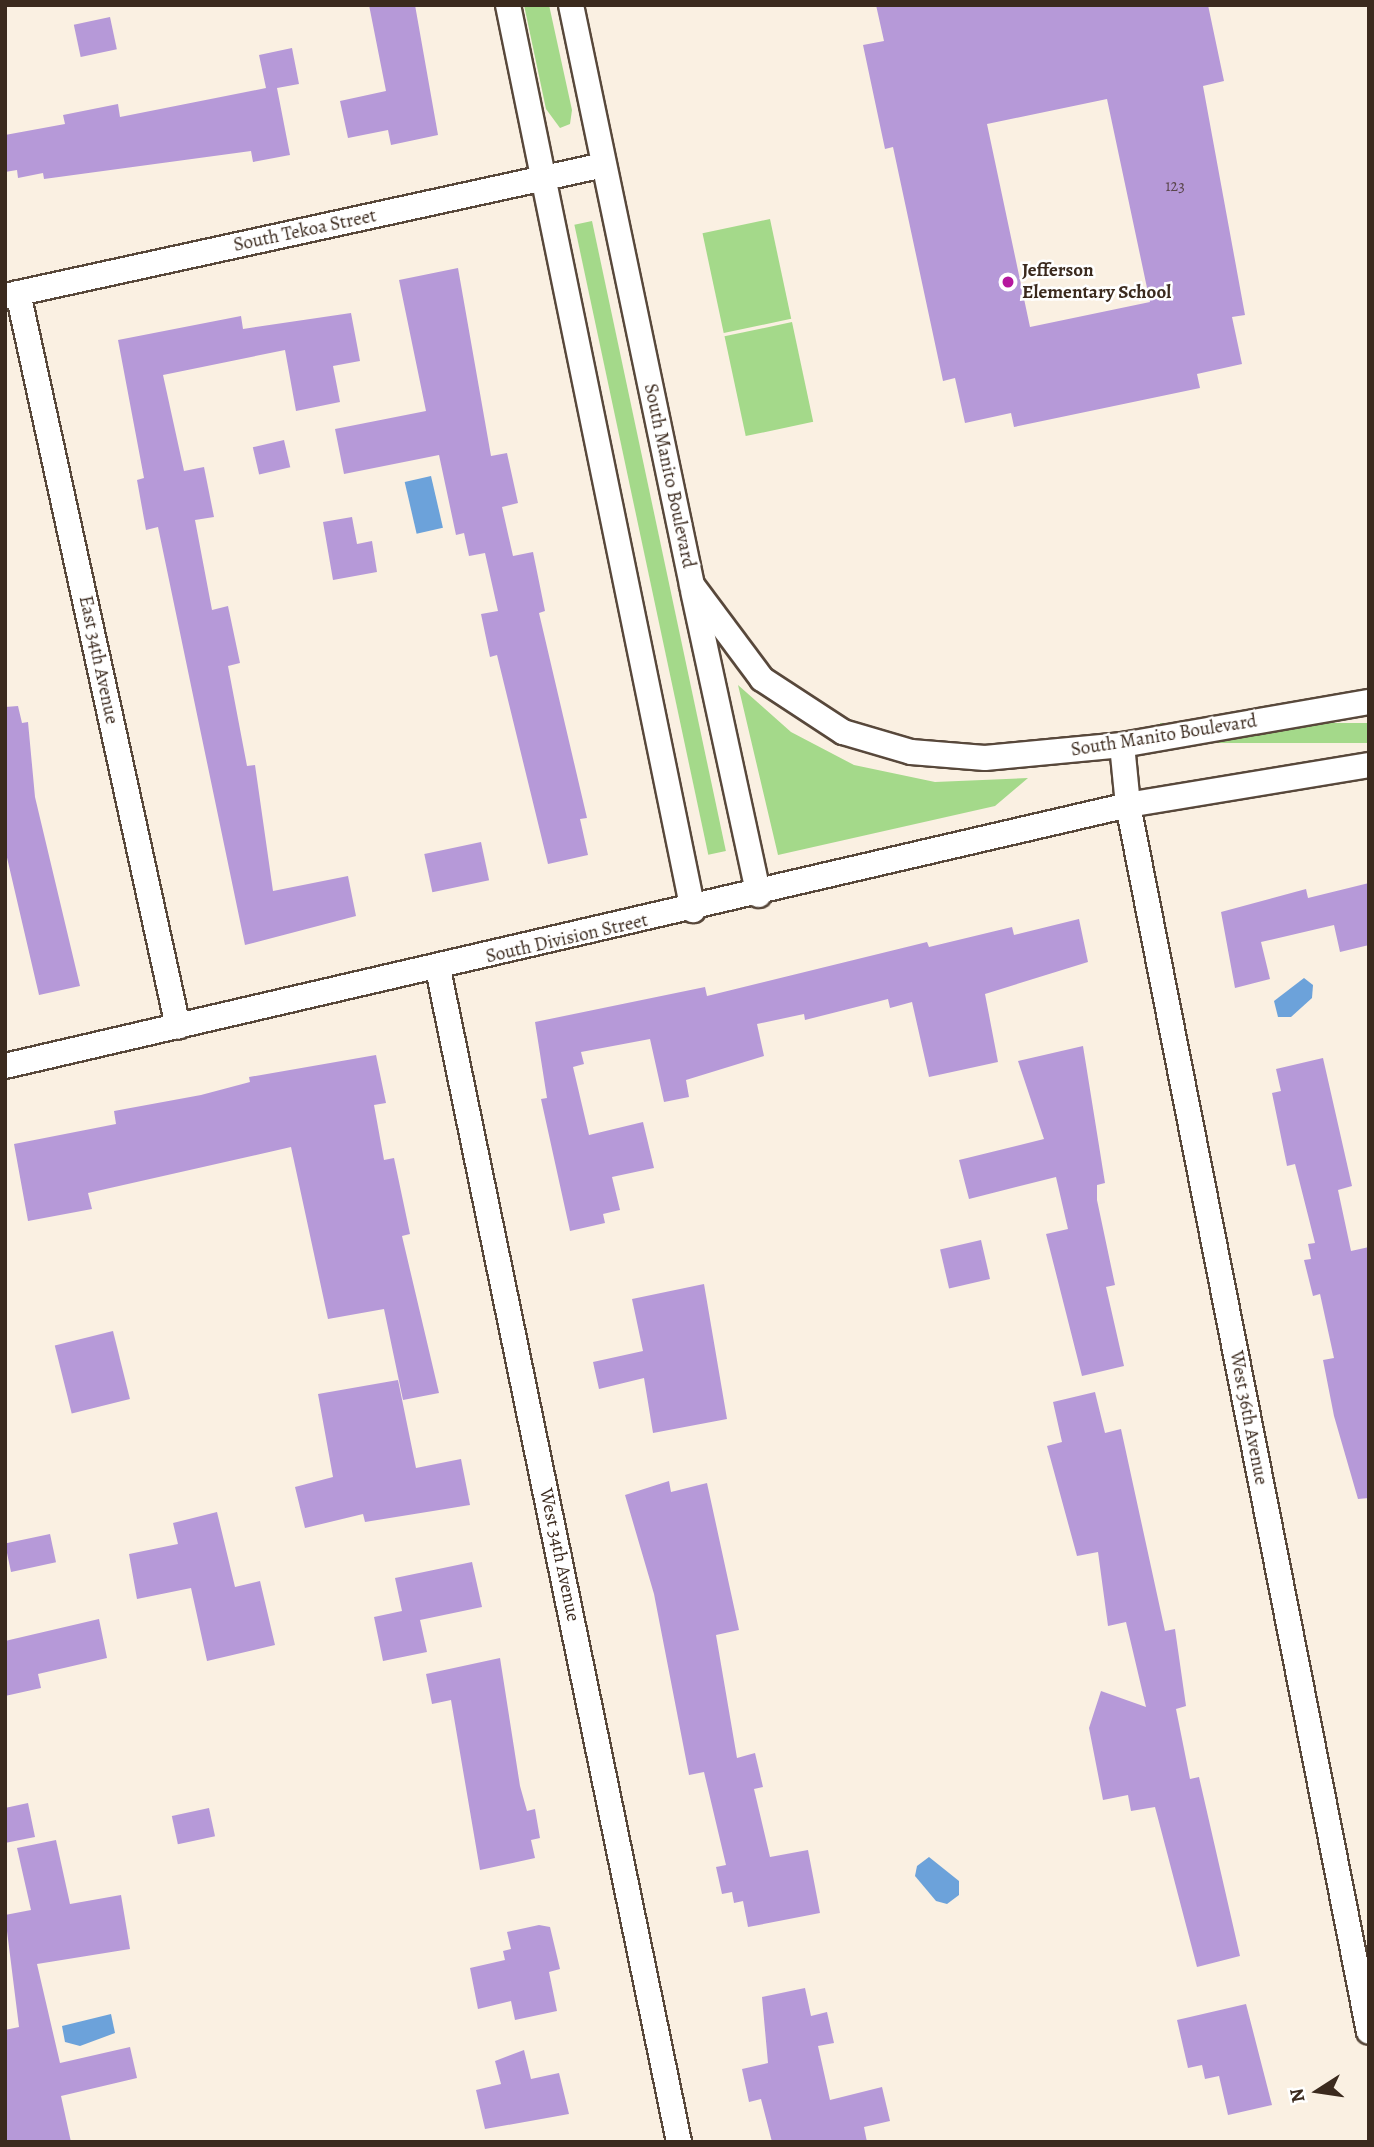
<!DOCTYPE html>
<style>
body{margin:0}
#map{position:relative;width:1374px;height:2147px;overflow:hidden;background:#faf0e2;font-family:Alegreya,serif}
div>[style]{position:absolute}
[style*='--x']{left:calc(var(--x)*1px);top:calc(var(--y)*1px);width:calc(var(--w)*1px);rotate:calc(var(--a)*1deg)}
.green>*{inset:0;background:#a4d98a;transform-origin:0 0}
.water>*{inset:0;background:#6ca2da;transform-origin:0 0}
.building>*{inset:0;background:#b699d8;transform-origin:0 0}
.roads{filter:drop-shadow(2px 0 #58483b) drop-shadow(-2px 0 #58483b) drop-shadow(0 2px #58483b) drop-shadow(0 -2px #58483b)}
.street>*{height:24px;margin:-12px;padding:0 12px;transform-origin:12px;border-radius:12px;background:#fff}
.dots>*{width:19px;height:19px;translate:-50% -50%;box-sizing:border-box;border:4px solid #fff;border-radius:50%}
span{translate:-50% -50%;white-space:nowrap;text-align:center;line-height:1.15;-webkit-text-stroke:5px #fff;paint-order:stroke}
.number-label{font-size:16px;color:#5a464c}
.number-label span{-webkit-text-stroke-width:0}
.street-label{font-size:19px;color:#3b2a1e}
.poi-label{font-size:19px;color:#3b2a1e;font-weight:700}
.left{translate:0 -50%;text-align:left}
.frame{position:absolute;inset:0;border:7px solid #3b2a1e;pointer-events:none}
.north{position:absolute;left:1283px;top:2056px;width:70px;height:70px;-webkit-text-stroke:5px #fff;paint-order:stroke;rotate:258deg;font-size:19px;font-weight:700;line-height:28px;text-align:center;color:#3b2a1e}
.north::after{content:'';display:block;margin:auto;width:24px;height:32px;background:#3b2a1e;clip-path:polygon(50% 0,100% 100%,50% 72%,0 100%)}
</style>
<div id="map">
<div class="green">
<div style="clip-path:polygon(524px 5px,549px 5px,572px 110px,570px 124px,560px 128px,546px 109px)"></div>
<div style="left:770px;top:219px;width:102px;height:69px;rotate:78deg"></div>
<div style="left:592px;top:221px;width:644px;height:18px;rotate:78deg"></div>
<div style="left:792px;top:322px;width:102px;height:69px;rotate:78deg"></div>
<div style="clip-path:polygon(738px 685px,791px 732px,854px 765px,935px 782px,1028px 778px,995px 806px,778px 855px)"></div>
<div style="left:1369px;top:723px;width:20px;height:209px;rotate:90deg"></div>
</div>
<div class="water">
<div style="left:431px;top:476px;width:53px;height:27px;rotate:77deg"></div>
<div style="clip-path:polygon(1304px 978px,1313px 985px,1312px 998px,1291px 1017px,1278px 1017px,1274px 1001px)"></div>
<div style="clip-path:polygon(929px 1857px,959px 1881px,959px 1895px,947px 1904px,936px 1901px,915px 1876px,917px 1866px)"></div>
<div style="clip-path:polygon(111px 2014px,115px 2033px,80px 2046px,65px 2042px,62px 2026px)"></div>
</div>
<div class="building">
<div style="clip-path:polygon(369px 5px,415px 5px,438px 135px,391px 145px,388px 130px,348px 138px,340px 101px,386px 91px)"></div>
<div style="clip-path:polygon(evenodd,876px 5px,1208px 5px,1224px 81px,1203px 86px,1245px 315px,1232px 317px,1242px 364px,1197px 374px,1200px 388px,1014px 427px,1011px 413px,965px 423px,955px 378px,943px 381px,893px 147px,885px 149px,863px 45px,884px 41px,876px 5px,1107px 99px,1150px 302px,1030px 327px,987px 124px,1107px 99px)"></div>
<div style="left:110px;top:17px;width:33px;height:37px;rotate:78deg"></div>
<div style="clip-path:polygon(292px 48px,299px 84px,277px 88px,290px 155px,253px 162px,251px 151px,44px 179px,43px 173px,18px 178px,17px 170px,5px 172px,5px 135px,65px 124px,63px 115px,118px 104px,120px 117px,266px 88px,259px 55px)"></div>
<div style="clip-path:polygon(458px 268px,491px 456px,507px 453px,518px 503px,502px 507px,513px 556px,533px 552px,545px 611px,539px 613px,587px 818px,580px 819px,588px 855px,548px 864px,497px 655px,490px 657px,481px 614px,498px 611px,485px 553px,469px 556px,464px 533px,456px 535px,439px 455px,344px 474px,335px 429px,426px 411px,399px 280px)"></div>
<div style="clip-path:polygon(351px 313px,360px 361px,333px 366px,340px 402px,296px 411px,285px 350px,163px 375px,184px 471px,204px 467px,214px 517px,195px 520px,212px 610px,228px 606px,240px 663px,228px 666px,247px 766px,255px 765px,273px 891px,348px 876px,356px 916px,245px 945px,158px 527px,146px 530px,137px 480px,144px 478px,118px 340px,241px 316px,243px 329px)"></div>
<div style="left:284px;top:440px;width:28px;height:32px;rotate:77deg"></div>
<div style="clip-path:polygon(352px 517px,357px 544px,372px 541px,377px 572px,333px 580px,323px 522px)"></div>
<div style="clip-path:polygon(18px 706px,22px 723px,28px 722px,35px 797px,80px 986px,39px 995px,5px 849px,5px 707px)"></div>
<div style="left:481px;top:842px;width:39px;height:58px;rotate:78deg"></div>
<div style="clip-path:polygon(1369px 883px,1369px 945px,1340px 952px,1334px 925px,1261px 942px,1270px 979px,1235px 988px,1221px 912px,1306px 889px,1308px 898px)"></div>
<div style="clip-path:polygon(1079px 919px,1088px 962px,985px 994px,998px 1062px,929px 1077px,912px 1002px,890px 1008px,888px 999px,805px 1020px,804px 1014px,757px 1024px,764px 1056px,686px 1080px,689px 1097px,664px 1102px,650px 1039px,581px 1052px,584px 1064px,573px 1067px,589px 1135px,643px 1122px,654px 1168px,612px 1177px,620px 1210px,603px 1214px,605px 1223px,570px 1231px,541px 1099px,547px 1098px,535px 1022px,705px 987px,707px 996px,927px 942px,929px 947px,1012px 927px,1014px 935px)"></div>
<div style="clip-path:polygon(1083px 1046px,1105px 1183px,1097px 1185px,1097px 1200px,1115px 1285px,1106px 1287px,1124px 1366px,1082px 1376px,1046px 1234px,1068px 1229px,1056px 1177px,969px 1199px,959px 1160px,1044px 1139px,1018px 1061px)"></div>
<div style="clip-path:polygon(376px 1055px,386px 1103px,374px 1105px,384px 1160px,394px 1158px,410px 1234px,402px 1236px,439px 1393px,403px 1400px,384px 1309px,328px 1319px,291px 1147px,88px 1193px,92px 1209px,28px 1221px,14px 1144px,116px 1124px,114px 1111px,201px 1095px,250px 1082px,249px 1077px)"></div>
<div style="clip-path:polygon(1323px 1058px,1352px 1186px,1338px 1190px,1351px 1251px,1369px 1247px,1369px 1498px,1358px 1499px,1334px 1416px,1323px 1360px,1334px 1358px,1320px 1294px,1313px 1296px,1304px 1260px,1311px 1259px,1308px 1244px,1315px 1243px,1295px 1164px,1287px 1166px,1272px 1093px,1281px 1091px,1276px 1069px)"></div>
<div style="left:981px;top:1240px;width:40px;height:42px;rotate:77deg"></div>
<div style="clip-path:polygon(704px 1284px,727px 1419px,653px 1433px,644px 1378px,599px 1389px,593px 1362px,643px 1351px,632px 1299px)"></div>
<div style="left:113px;top:1331px;width:70px;height:60px;rotate:76deg"></div>
<div style="clip-path:polygon(398px 1380px,416px 1468px,461px 1459px,470px 1505px,365px 1522px,363px 1514px,305px 1528px,295px 1487px,333px 1477px,318px 1394px)"></div>
<div style="clip-path:polygon(1095px 1392px,1105px 1433px,1121px 1429px,1165px 1631px,1175px 1629px,1186px 1706px,1176px 1709px,1190px 1779px,1199px 1777px,1240px 1956px,1197px 1967px,1155px 1807px,1131px 1811px,1128px 1795px,1103px 1800px,1089px 1728px,1101px 1691px,1146px 1707px,1126px 1622px,1108px 1626px,1098px 1552px,1077px 1556px,1047px 1446px,1062px 1442px,1053px 1402px)"></div>
<div style="clip-path:polygon(669px 1481px,671px 1492px,707px 1483px,739px 1630px,716px 1635px,737px 1758px,755px 1753px,763px 1787px,754px 1789px,770px 1857px,808px 1850px,820px 1913px,748px 1927px,743px 1901px,734px 1903px,732px 1892px,722px 1894px,716px 1867px,726px 1865px,704px 1772px,689px 1775px,654px 1594px,625px 1495px)"></div>
<div style="clip-path:polygon(217px 1512px,235px 1587px,260px 1581px,275px 1645px,207px 1661px,191px 1588px,137px 1599px,129px 1554px,178px 1544px,173px 1523px)"></div>
<div style="left:50px;top:1534px;width:29px;height:46px;rotate:78deg"></div>
<div style="clip-path:polygon(472px 1562px,482px 1607px,420px 1620px,427px 1652px,383px 1661px,374px 1617px,402px 1611px,395px 1578px)"></div>
<div style="clip-path:polygon(99px 1619px,107px 1658px,38px 1674px,41px 1688px,5px 1696px,5px 1641px)"></div>
<div style="clip-path:polygon(500px 1658px,520px 1786px,527px 1811px,535px 1809px,540px 1838px,531px 1840px,535px 1858px,480px 1870px,451px 1700px,432px 1704px,426px 1674px)"></div>
<div style="clip-path:polygon(28px 1803px,35px 1837px,5px 1843px,5px 1808px)"></div>
<div style="left:209px;top:1808px;width:29px;height:38px;rotate:78deg"></div>
<div style="clip-path:polygon(56px 1840px,70px 1904px,121px 1895px,130px 1949px,37px 1964px,60px 2063px,130px 2047px,137px 2078px,61px 2096px,71px 2142px,5px 2142px,5px 2030px,19px 2027px,5px 1915px,31px 1910px,17px 1848px)"></div>
<div style="clip-path:polygon(539px 1925px,550px 1927px,560px 1969px,549px 1972px,557px 2011px,515px 2020px,511px 2001px,478px 2009px,470px 1968px,505px 1960px,503px 1951px,511px 1949px,507px 1932px)"></div>
<div style="clip-path:polygon(805px 1988px,811px 2016px,827px 2012px,834px 2043px,818px 2046px,830px 2100px,882px 2087px,890px 2121px,864px 2127px,867px 2142px,772px 2142px,761px 2099px,749px 2102px,742px 2069px,768px 2063px,762px 1997px)"></div>
<div style="clip-path:polygon(1246px 2004px,1272px 2105px,1228px 2115px,1219px 2076px,1205px 2079px,1202px 2065px,1188px 2068px,1177px 2020px)"></div>
<div style="clip-path:polygon(524px 2050px,531px 2079px,559px 2073px,569px 2114px,485px 2129px,476px 2090px,501px 2084px,495px 2061px)"></div>
</div>
<div class="roads">
<div class="street">
<div style="--x:508;--y:5;--w:924;--a:78.45"></div>
<div style="--x:571;--y:5;--w:592;--a:78.22"></div>
<div style="--x:692;--y:585;--w:117;--a:53.3"></div>
<div style="--x:762;--y:679;--w:97;--a:33.2"></div>
<div style="--x:843;--y:732;--w:71;--a:16.4"></div>
<div style="--x:911;--y:752;--w:74;--a:4.6"></div>
<div style="--x:985;--y:758;--w:138;--a:-5.4"></div>
<div style="--x:1122;--y:745;--w:251;--a:-9.9"></div>
<div style="--x:18;--y:293;--w:751;--a:77.7"></div>
<div style="--x:5;--y:296;--w:613;--a:-12.34"></div>
<div style="--x:693;--y:591;--w:311;--a:77.8"></div>
<div style="--x:1122;--y:745;--w:60;--a:84.3"></div>
<div style="--x:1128;--y:805;--w:1250;--a:78.89"></div>
<div style="--x:438;--y:969;--w:1198;--a:78.39"></div>
<div style="--x:5;--y:1066;--w:1153;--a:-13.08"></div>
<div style="--x:1128;--y:805;--w:244;--a:-9.4"></div>
</div>
</div>
<div class="dots">
<div style="left:1008px;top:282px;background:#b5179e"></div>
</div>
<div class="number-label">
<span style="left:1175px;top:186px">123</span>
</div>
<div class="street-label">
<span style="left:305px;top:231px;rotate:-12deg">South Tekoa Street</span>
<span style="left:669px;top:476px;rotate:78deg">South Manito Boulevard</span>
<span style="left:98px;top:660px;rotate:78deg">East 34th Avenue</span>
<span style="left:1164px;top:736px;rotate:-9deg">South Manito Boulevard</span>
<span style="left:567px;top:939px;rotate:-13deg">South Division Street</span>
<span style="left:1248px;top:1418px;rotate:79deg">West 36th Avenue</span>
<span style="left:559px;top:1555px;rotate:78deg">West 34th Avenue</span>
</div>
<div class="poi-label">
<span class="left" style="left:1022px;top:282px">Jefferson<br>Elementary School</span>
</div>
<div class="frame"></div>
<div class="north">N</div>
</div>
